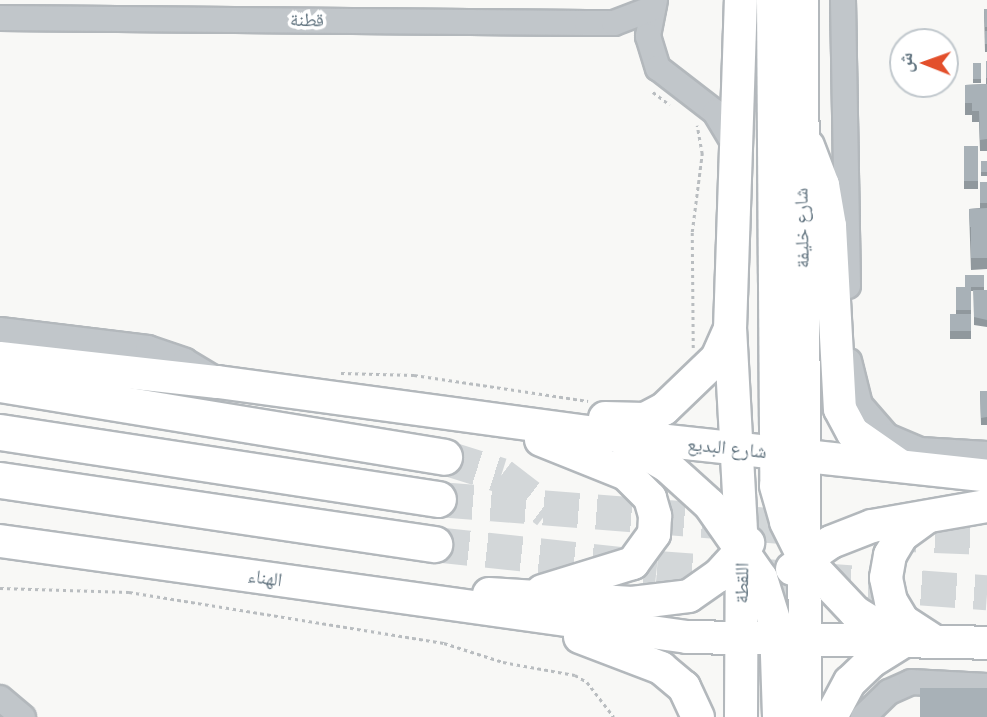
<!DOCTYPE html>
<meta charset="utf-8">
<style>
body{margin:0}
#map{position:relative;width:987px;height:717px;overflow:hidden;background:#f8f8f6;font-family:"Noto Sans","Noto Naskh Arabic",sans-serif}
div>[style]{position:absolute}
[style*='--x']{left:calc(var(--x)*1px);top:calc(var(--y)*1px);width:calc(var(--w)*1px);rotate:calc(var(--a)*1deg)}
.highway-tunnel>*{height:35px;margin-top:-17.5px;transform-origin:0;background:repeating-linear-gradient(90deg,#d3d7d9 0 35px,transparent 0 53px)}
.path>*{height:2.5px;margin-top:-1.25px;transform-origin:0;background:repeating-linear-gradient(90deg,#b9bdc0 0 3.5px,transparent 0 7px)}
.roads{filter:drop-shadow(2px 0 #b3b8bc) drop-shadow(-2px 0 #b3b8bc) drop-shadow(0 2px #b3b8bc) drop-shadow(0 -2px #b3b8bc)}
.minor>*{height:24px;margin:-12px;padding:0 12px;transform-origin:12px;border-radius:12px;background:#c1c6ca}
.major>*{height:32px;margin:-16px;padding:0 16px;transform-origin:16px;border-radius:16px;background:#fff}
.highway>*{height:35px;margin:-17.5px;padding:0 17.5px;transform-origin:17.5px;border-radius:17.5px;background:#fff}
.wall>*{inset:0;background:#90989d;transform-origin:0 0}
.building>*{inset:0;background:#a8b1b7;transform-origin:0 0}
span{translate:-50% -50%;white-space:nowrap;text-align:center;line-height:1.15;-webkit-text-stroke:7px #fff;paint-order:stroke}
.street-label{font-size:19px;color:#637581}
.north{position:absolute;left:889px;top:28px;width:70px;height:70px;box-sizing:border-box;background:#fff;border:2px solid #c1c8cd;border-radius:50%;rotate:271deg;font-size:19px;font-weight:700;line-height:28px;text-align:center;color:#637581}
.north::after{content:'';display:block;margin:auto;width:24px;height:32px;background:#e34f2b;clip-path:polygon(50% 0,100% 100%,50% 72%,0 100%)}
</style>
<div id="map">
<div class="highway-tunnel">
<div style="--x:444;--y:457;--w:60;--a:17.5"></div>
<div style="--x:501;--y:475;--w:59;--a:37.5"></div>
<div style="--x:438;--y:499;--w:382;--a:4.5"></div>
<div style="--x:882;--y:533;--w:105;--a:2.2"></div>
<div style="--x:434;--y:544;--w:224;--a:6.1"></div>
<div style="--x:657;--y:568;--w:331;--a:4.2"></div>
</div>
<div class="path">
<div style="--x:653;--y:92;--w:21;--a:37"></div>
<div style="--x:693;--y:348;--w:116;--a:-90.5"></div>
<div style="--x:692;--y:232;--w:79;--a:-82.7"></div>
<div style="--x:702;--y:154;--w:29;--a:-100"></div>
<div style="--x:341;--y:373;--w:73;--a:1.6"></div>
<div style="--x:414;--y:375;--w:176;--a:8.5"></div>
<div style="--x:0;--y:588;--w:129;--a:1.8"></div>
<div style="--x:129;--y:592;--w:319;--a:9.2"></div>
<div style="--x:444;--y:643;--w:62;--a:17.9"></div>
<div style="--x:503;--y:662;--w:73;--a:10.2"></div>
<div style="--x:575;--y:675;--w:14;--a:30"></div>
<div style="--x:587;--y:682;--w:44;--a:52.4"></div>
</div>
<div class="roads">
<div class="minor">
<div style="--x:655;--y:0;--w:37;--a:101"></div>
<div style="--x:648;--y:36;--w:34;--a:73"></div>
<div style="--x:658;--y:68;--w:72;--a:37.7"></div>
<div style="--x:715;--y:112;--w:37;--a:59"></div>
<div style="--x:843;--y:0;--w:286;--a:89"></div>
<div style="--x:0;--y:18;--w:587;--a:0.49"></div>
<div style="--x:587;--y:23;--w:27;--a:0"></div>
<div style="--x:614;--y:23;--w:42;--a:-21"></div>
<div style="--x:0;--y:330;--w:149;--a:6.9"></div>
<div style="--x:148;--y:348;--w:39;--a:19"></div>
<div style="--x:185;--y:361;--w:35;--a:31"></div>
<div style="--x:849;--y:361;--w:45;--a:76"></div>
<div style="--x:860;--y:405;--w:41;--a:48.9"></div>
<div style="--x:887;--y:436;--w:36;--a:23"></div>
<div style="--x:920;--y:450;--w:67;--a:3.4"></div>
<div style="--x:0;--y:698;--w:30;--a:40"></div>
<div style="--x:863;--y:717;--w:36;--a:-44"></div>
<div style="--x:889;--y:692;--w:24;--a:-24"></div>
<div style="--x:911;--y:682;--w:76;--a:3"></div>
</div>
<div class="major">
<div style="--x:773;--y:0;--w:486;--a:89.6"></div>
<div style="--x:776;--y:486;--w:37;--a:74"></div>
<div style="--x:786;--y:522;--w:40;--a:63.4"></div>
<div style="--x:804;--y:558;--w:74;--a:46.6"></div>
<div style="--x:855;--y:612;--w:55;--a:31.7"></div>
<div style="--x:802;--y:0;--w:717;--a:89.76"></div>
<div style="--x:808;--y:146;--w:42;--a:69"></div>
<div style="--x:823;--y:185;--w:42;--a:80.3"></div>
<div style="--x:830;--y:226;--w:183;--a:86.9"></div>
<div style="--x:840;--y:409;--w:27;--a:62"></div>
<div style="--x:853;--y:433;--w:56;--a:34.8"></div>
<div style="--x:0;--y:358;--w:219;--a:6.3"></div>
<div style="--x:218;--y:382;--w:398;--a:7.7"></div>
<div style="--x:612;--y:435;--w:377;--a:6.2"></div>
<div style="--x:605;--y:418;--w:40;--a:1.4"></div>
<div style="--x:645;--y:419;--w:21;--a:-28"></div>
<div style="--x:664;--y:409;--w:74;--a:-43.9"></div>
<div style="--x:717;--y:358;--w:30;--a:-66"></div>
<div style="--x:541;--y:440;--w:92;--a:21.8"></div>
<div style="--x:626;--y:474;--w:34;--a:45"></div>
<div style="--x:650;--y:498;--w:19;--a:74"></div>
<div style="--x:655;--y:516;--w:18;--a:93"></div>
<div style="--x:654;--y:534;--w:36;--a:126"></div>
<div style="--x:633;--y:563;--w:95;--a:162.9"></div>
<div style="--x:626;--y:442;--w:48;--a:30.3"></div>
<div style="--x:667;--y:466;--w:58;--a:42.2"></div>
<div style="--x:710;--y:505;--w:89;--a:55.1"></div>
<div style="--x:761;--y:578;--w:50;--a:72.6"></div>
<div style="--x:776;--y:626;--w:91;--a:88.1"></div>
<div style="--x:927;--y:517;--w:31;--a:144"></div>
<div style="--x:902;--y:535;--w:23;--a:121"></div>
<div style="--x:890;--y:555;--w:23;--a:100"></div>
<div style="--x:886;--y:578;--w:24;--a:78"></div>
<div style="--x:891;--y:601;--w:23;--a:59"></div>
<div style="--x:903;--y:621;--w:33;--a:33"></div>
<div style="--x:0;--y:541;--w:694;--a:7.95"></div>
<div style="--x:687;--y:637;--w:300;--a:1.1"></div>
<div style="--x:792;--y:569;--w:47;--a:-34.7"></div>
<div style="--x:831;--y:542;--w:44;--a:-21.3"></div>
<div style="--x:872;--y:526;--w:117;--a:-9.9"></div>
<div style="--x:489;--y:594;--w:143;--a:3.6"></div>
<div style="--x:632;--y:603;--w:57;--a:-7"></div>
<div style="--x:689;--y:596;--w:35;--a:-35"></div>
<div style="--x:718;--y:576;--w:45;--a:-47.7"></div>
<div style="--x:580;--y:637;--w:87;--a:20.9"></div>
<div style="--x:661;--y:668;--w:30;--a:40"></div>
<div style="--x:684;--y:687;--w:33;--a:65"></div>
<div style="--x:741;--y:717;--w:168;--a:-89.7"></div>
<div style="--x:742;--y:549;--w:220;--a:-93.1"></div>
<div style="--x:730;--y:329;--w:329;--a:-88.1"></div>
<div style="--x:831;--y:717;--w:40;--a:-62"></div>
<div style="--x:850;--y:682;--w:30;--a:-44"></div>
<div style="--x:872;--y:661;--w:36;--a:-32"></div>
</div>
<div class="highway">
<div style="--x:0;--y:384;--w:450;--a:9.3"></div>
<div style="--x:0;--y:432;--w:443;--a:8.7"></div>
<div style="--x:0;--y:480;--w:439;--a:8.4"></div>
</div>
</div>
<div class="wall">
<div style="clip-path:polygon(984px 9px,987px 9px,987px 52px,985px 52px)"></div>
<div style="clip-path:polygon(986px 61px,987px 61px,987px 151px,980px 151px,979px 122px,972px 122px,972px 115px,965px 115px,965px 85px,986px 84px)"></div>
<div style="left:973px;top:63px;width:8px;height:20px"></div>
<div style="left:964px;top:146px;width:14px;height:43px"></div>
<div style="left:981px;top:161px;width:6px;height:15px"></div>
<div style="clip-path:polygon(980px 182px,987px 182px,987px 269px,971px 270px,969px 209px,980px 208px)"></div>
<div style="clip-path:polygon(984px 275px,984px 290px,987px 290px,987px 327px,974px 325px,974px 291px,971px 291px,971px 339px,950px 339px,950px 315px,956px 315px,956px 287px,965px 287px)"></div>
<div style="clip-path:polygon(980px 391px,987px 391px,987px 425px,981px 425px)"></div>
</div>
<div class="building">
<div style="clip-path:polygon(984px 9px,987px 9px,987px 27px,985px 27px)"></div>
<div style="left:985px;top:31px;width:2px;height:13px"></div>
<div style="left:986px;top:61px;width:1px;height:17px"></div>
<div style="left:973px;top:63px;width:8px;height:16px"></div>
<div style="clip-path:polygon(987px 84px,987px 139px,980px 140px,979px 111px,972px 111px,972px 103px,965px 103px,965px 85px)"></div>
<div style="left:964px;top:146px;width:14px;height:35px"></div>
<div style="left:981px;top:161px;width:6px;height:11px"></div>
<div style="left:980px;top:182px;width:7px;height:21px"></div>
<div style="clip-path:polygon(987px 208px,987px 225px,971px 225px,971px 227px,970px 227px,969px 209px)"></div>
<div style="left:971px;top:225px;width:16px;height:33px"></div>
<div style="left:965px;top:275px;width:19px;height:12px"></div>
<div style="left:956px;top:287px;width:15px;height:23px"></div>
<div style="clip-path:polygon(973px 290px,987px 290px,987px 320px,974px 317px)"></div>
<div style="left:971px;top:314px;width:17px;height:21px;rotate:90deg"></div>
<div style="clip-path:polygon(980px 391px,987px 391px,987px 417px,981px 418px)"></div>
<div style="left:987px;top:688px;width:29px;height:67px;rotate:90deg"></div>
</div>
<div class="street-label">
<span style="left:307px;top:20px;rotate:1deg">قطنة</span>
<span style="left:802px;top:228px;rotate:-91deg">شارع خليفة</span>
<span style="left:727px;top:448px;rotate:6deg">شارع البديع</span>
<span style="left:265px;top:578px;rotate:8deg">الهناء</span>
<span style="left:742px;top:583px;rotate:-89deg">اللقطة</span>
</div>
<div class="north">ش</div>
</div>
